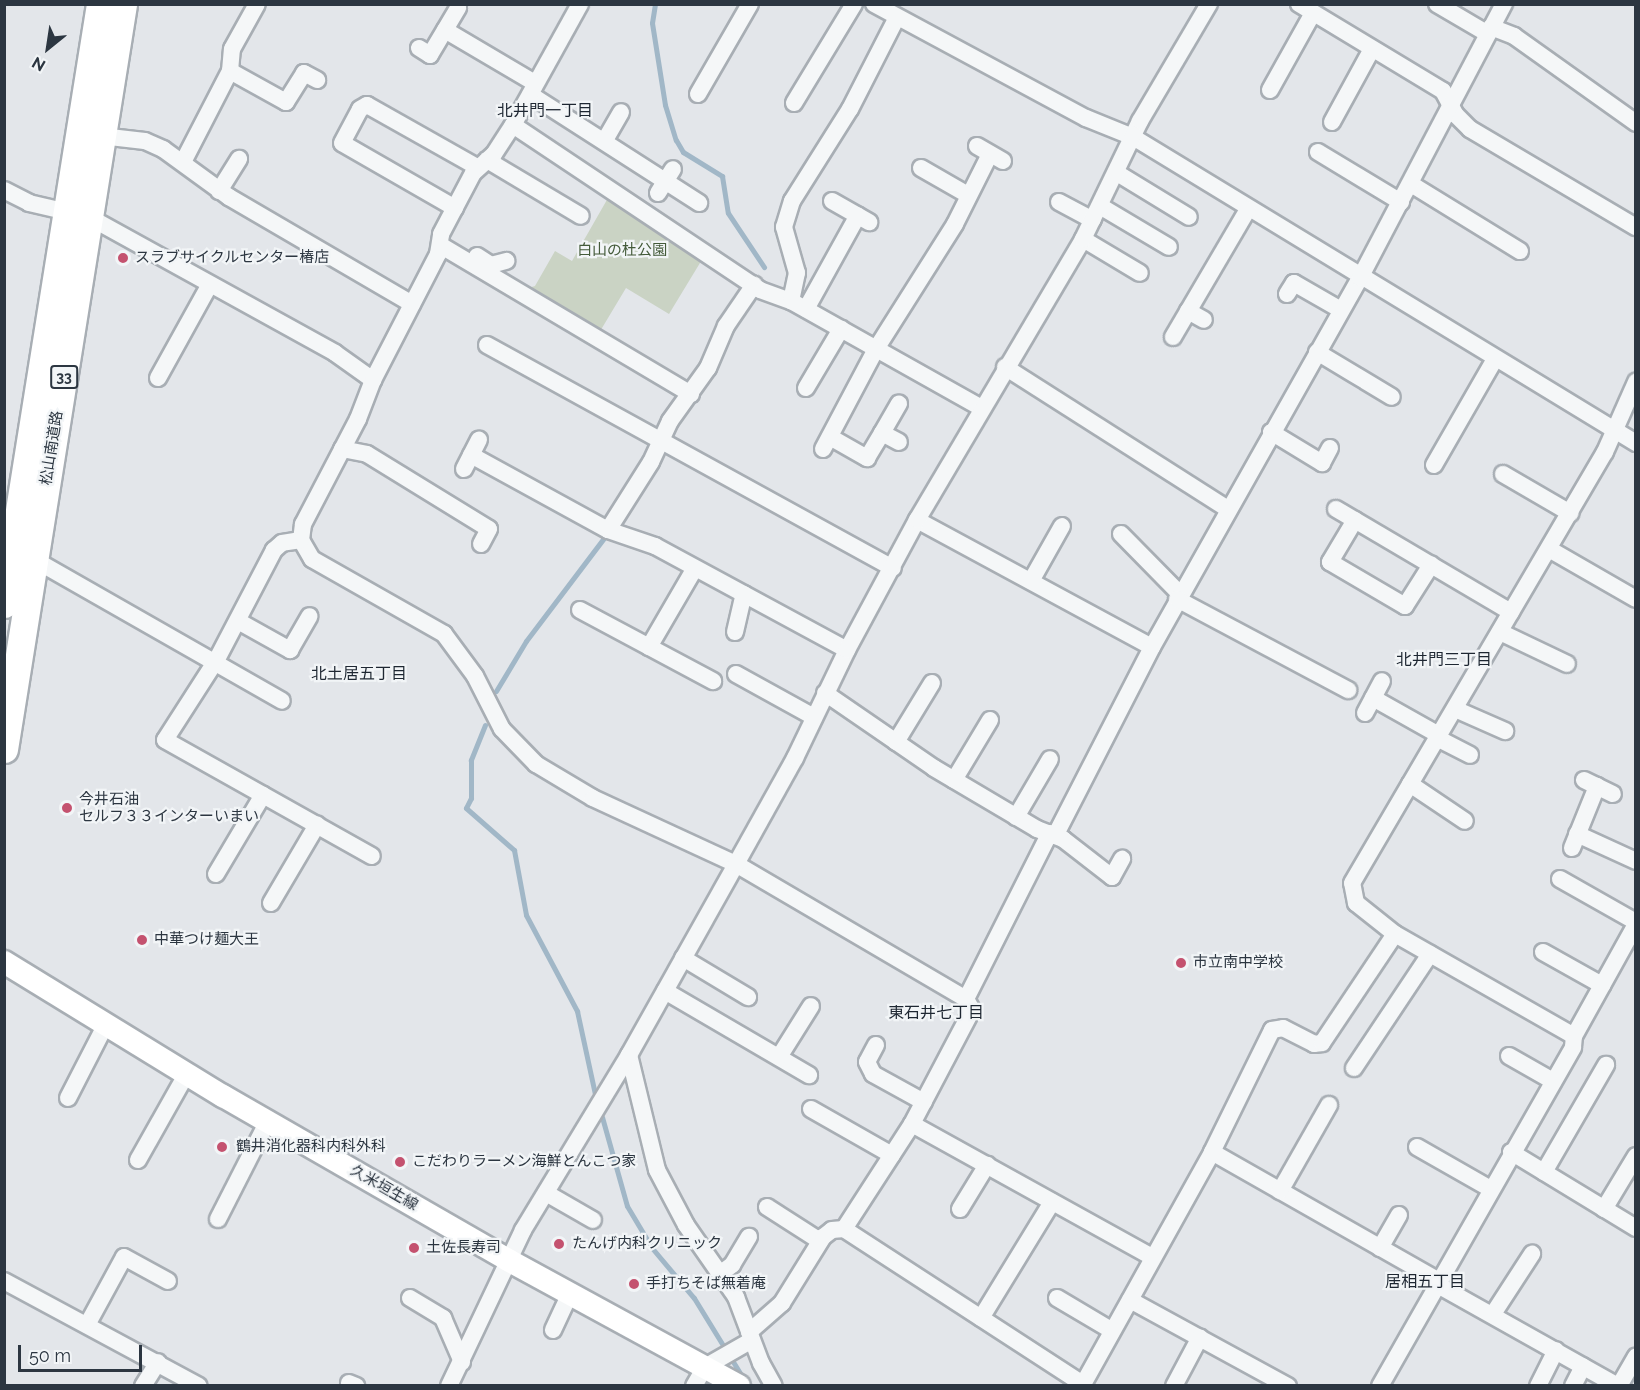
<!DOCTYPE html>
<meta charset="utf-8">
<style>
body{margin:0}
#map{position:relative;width:1640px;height:1390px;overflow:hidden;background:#e3e6ea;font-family:Raleway,"Noto Sans JP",sans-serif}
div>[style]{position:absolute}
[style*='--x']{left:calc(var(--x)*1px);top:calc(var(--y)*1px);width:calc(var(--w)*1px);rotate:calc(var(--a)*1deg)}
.green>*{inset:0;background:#cad3c4}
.stream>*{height:5px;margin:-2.5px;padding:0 2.5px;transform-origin:2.5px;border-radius:2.5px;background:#a1b7c7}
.roads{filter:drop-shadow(2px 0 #a8aeb4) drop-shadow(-2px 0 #a8aeb4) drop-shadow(0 2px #a8aeb4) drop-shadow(0 -2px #a8aeb4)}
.minor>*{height:16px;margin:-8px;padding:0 8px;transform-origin:8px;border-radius:8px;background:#f5f7f8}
.secondary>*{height:22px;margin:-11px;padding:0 11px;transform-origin:11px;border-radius:11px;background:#fff}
.trunk>*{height:27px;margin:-13.5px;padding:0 13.5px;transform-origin:13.5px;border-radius:13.5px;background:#fff}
.dots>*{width:16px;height:16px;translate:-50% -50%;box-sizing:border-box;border:3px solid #f2f5f7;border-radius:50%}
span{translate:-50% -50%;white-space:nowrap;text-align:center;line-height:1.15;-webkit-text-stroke:4.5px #f2f5f7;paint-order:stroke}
.shield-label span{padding:2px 4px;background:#f2f5f7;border:2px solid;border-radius:4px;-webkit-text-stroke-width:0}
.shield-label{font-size:14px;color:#2c3641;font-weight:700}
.park-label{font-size:15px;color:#445b3a}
.poi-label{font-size:15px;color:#2c3641}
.left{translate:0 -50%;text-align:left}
.street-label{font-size:15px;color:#2c3641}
.neighbourhood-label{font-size:16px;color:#1e2732}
.frame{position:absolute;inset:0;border:6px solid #2c3641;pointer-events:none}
.north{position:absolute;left:18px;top:18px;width:60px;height:60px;-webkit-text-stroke:4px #f2f5f7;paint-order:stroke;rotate:210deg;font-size:16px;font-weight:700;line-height:24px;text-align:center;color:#2c3641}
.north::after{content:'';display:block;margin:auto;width:21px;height:27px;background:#2c3641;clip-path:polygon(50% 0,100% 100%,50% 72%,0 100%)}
.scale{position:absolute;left:18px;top:1345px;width:124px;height:27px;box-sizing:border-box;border:3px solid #2c3641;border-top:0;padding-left:8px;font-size:18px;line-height:21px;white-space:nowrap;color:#2c3641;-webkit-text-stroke:4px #f2f5f7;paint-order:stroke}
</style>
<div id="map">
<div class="green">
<div style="clip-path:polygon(608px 198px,703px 258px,669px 314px,626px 288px,599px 333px,525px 289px,535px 286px,555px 251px,572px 261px)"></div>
</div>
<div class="stream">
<div style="--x:655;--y:4;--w:19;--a:99"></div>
<div style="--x:652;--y:23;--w:83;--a:81"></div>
<div style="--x:665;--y:105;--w:37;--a:73"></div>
<div style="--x:676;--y:140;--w:14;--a:60"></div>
<div style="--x:683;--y:152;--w:46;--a:31.6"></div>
<div style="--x:722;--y:176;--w:37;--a:81"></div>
<div style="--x:728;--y:213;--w:65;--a:56.3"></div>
<div style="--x:496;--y:691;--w:58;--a:-59"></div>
<div style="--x:526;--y:641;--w:134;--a:-52.9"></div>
<div style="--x:485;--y:725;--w:38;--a:112"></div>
<div style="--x:471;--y:760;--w:38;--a:90"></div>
<div style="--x:471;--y:798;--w:11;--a:117"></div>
<div style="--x:466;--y:808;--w:64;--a:41.2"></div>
<div style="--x:514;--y:850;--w:66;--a:79.5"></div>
<div style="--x:526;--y:915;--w:109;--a:62"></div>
<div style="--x:577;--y:1011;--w:85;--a:77.8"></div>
<div style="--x:602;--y:1117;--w:92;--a:74.3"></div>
<div style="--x:627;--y:1206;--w:49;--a:59.2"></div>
<div style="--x:652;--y:1248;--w:65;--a:50"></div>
<div style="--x:694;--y:1298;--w:88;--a:58.5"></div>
</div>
<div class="roads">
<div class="minor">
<div style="--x:874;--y:4;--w:241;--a:28.3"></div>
<div style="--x:1086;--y:118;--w:51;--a:22"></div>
<div style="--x:1133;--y:137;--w:589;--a:31.31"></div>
<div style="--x:1299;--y:4;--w:168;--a:31.1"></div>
<div style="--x:1443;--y:91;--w:27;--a:62"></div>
<div style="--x:1456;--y:115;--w:20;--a:45"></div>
<div style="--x:1470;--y:129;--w:193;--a:30.6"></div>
<div style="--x:1437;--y:4;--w:59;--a:30.5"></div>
<div style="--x:1491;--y:27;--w:25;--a:21"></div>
<div style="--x:1514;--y:36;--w:150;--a:35.5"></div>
<div style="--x:445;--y:30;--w:104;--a:30.5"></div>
<div style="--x:419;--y:48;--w:13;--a:32"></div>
<div style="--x:430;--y:55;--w:55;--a:-59.2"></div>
<div style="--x:230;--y:71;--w:64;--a:29"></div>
<div style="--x:286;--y:102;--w:34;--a:-58"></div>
<div style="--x:304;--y:73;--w:15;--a:28"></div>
<div style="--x:1270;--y:90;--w:88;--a:-60.8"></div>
<div style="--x:698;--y:94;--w:104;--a:-60"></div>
<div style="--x:531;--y:95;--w:200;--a:32.7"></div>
<div style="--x:794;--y:103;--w:116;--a:-58.8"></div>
<div style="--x:1332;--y:122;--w:83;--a:-61.3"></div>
<div style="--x:513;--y:125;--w:297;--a:33.7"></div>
<div style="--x:760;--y:290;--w:33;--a:20"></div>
<div style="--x:791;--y:301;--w:217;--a:29.3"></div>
<div style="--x:101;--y:136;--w:44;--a:6.5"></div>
<div style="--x:145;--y:141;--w:20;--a:24"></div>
<div style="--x:163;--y:149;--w:82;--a:36"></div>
<div style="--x:229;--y:197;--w:212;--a:30.3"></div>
<div style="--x:605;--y:140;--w:32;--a:-60"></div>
<div style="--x:977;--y:146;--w:30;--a:30"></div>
<div style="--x:1318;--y:152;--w:97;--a:31.1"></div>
<div style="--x:487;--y:160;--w:109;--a:30.8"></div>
<div style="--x:183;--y:162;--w:102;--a:-62.7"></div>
<div style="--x:230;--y:71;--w:22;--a:-85"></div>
<div style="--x:232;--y:49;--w:51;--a:-60.9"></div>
<div style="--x:921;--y:168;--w:54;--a:29.9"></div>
<div style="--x:1117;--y:173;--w:84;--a:31.4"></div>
<div style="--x:1411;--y:184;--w:128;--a:31.6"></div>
<div style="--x:4;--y:190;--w:28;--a:27"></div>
<div style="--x:29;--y:203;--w:62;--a:13.1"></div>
<div style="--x:89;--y:217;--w:281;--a:28.9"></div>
<div style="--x:335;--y:353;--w:47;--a:35.4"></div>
<div style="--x:373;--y:380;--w:42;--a:111"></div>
<div style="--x:358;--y:419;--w:119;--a:117.6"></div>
<div style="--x:303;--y:524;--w:16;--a:97"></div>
<div style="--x:301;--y:540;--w:22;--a:60"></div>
<div style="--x:312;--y:559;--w:152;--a:29.6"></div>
<div style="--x:444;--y:634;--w:52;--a:53.6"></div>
<div style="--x:475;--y:676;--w:59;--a:63"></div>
<div style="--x:502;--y:729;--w:49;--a:45.8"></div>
<div style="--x:536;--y:764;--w:66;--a:30.8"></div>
<div style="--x:593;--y:798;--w:157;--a:24.8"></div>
<div style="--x:736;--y:864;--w:267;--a:30.4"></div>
<div style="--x:966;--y:999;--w:13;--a:61"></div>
<div style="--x:972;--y:1010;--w:129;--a:117.8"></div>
<div style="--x:912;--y:1124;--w:274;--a:29"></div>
<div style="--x:219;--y:191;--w:38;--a:-58"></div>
<div style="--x:658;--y:193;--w:28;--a:-58"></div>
<div style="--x:832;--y:201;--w:43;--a:29.6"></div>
<div style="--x:1059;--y:202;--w:38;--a:28"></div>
<div style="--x:1100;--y:206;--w:80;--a:30.7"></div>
<div style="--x:455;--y:208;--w:130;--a:-150.1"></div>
<div style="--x:342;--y:143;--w:38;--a:-62"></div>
<div style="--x:360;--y:109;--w:8;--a:-30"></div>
<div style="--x:367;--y:105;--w:126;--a:29.4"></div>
<div style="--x:1083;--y:239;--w:66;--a:30.8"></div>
<div style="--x:440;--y:245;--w:292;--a:30.7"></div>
<div style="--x:477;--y:256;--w:17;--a:33"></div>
<div style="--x:491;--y:265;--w:16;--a:-15"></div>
<div style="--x:1287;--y:294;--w:13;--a:-58"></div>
<div style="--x:1294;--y:283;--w:54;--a:29.9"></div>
<div style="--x:791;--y:301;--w:29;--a:-78"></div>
<div style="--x:797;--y:273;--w:48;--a:-105.8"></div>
<div style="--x:784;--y:227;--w:27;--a:-73"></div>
<div style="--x:792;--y:201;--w:109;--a:-57.8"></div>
<div style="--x:850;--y:109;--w:103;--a:-62.9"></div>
<div style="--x:806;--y:309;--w:107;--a:-61"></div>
<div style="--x:1188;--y:311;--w:18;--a:29"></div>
<div style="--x:1173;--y:337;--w:148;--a:-59.6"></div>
<div style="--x:487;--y:345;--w:463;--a:28.8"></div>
<div style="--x:1317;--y:352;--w:87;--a:31"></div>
<div style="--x:1005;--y:367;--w:264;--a:32.5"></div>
<div style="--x:158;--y:378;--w:107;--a:-61"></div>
<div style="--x:373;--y:380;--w:142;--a:-62.7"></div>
<div style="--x:438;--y:254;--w:20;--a:-81"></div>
<div style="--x:441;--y:234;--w:69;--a:-62.3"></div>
<div style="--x:473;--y:173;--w:28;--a:-42"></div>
<div style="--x:494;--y:154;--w:35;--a:-57"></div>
<div style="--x:513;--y:125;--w:138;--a:-61"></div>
<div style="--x:806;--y:388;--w:69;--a:-59.3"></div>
<div style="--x:1271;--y:432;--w:60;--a:31.3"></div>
<div style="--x:1322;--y:463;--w:17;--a:-62"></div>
<div style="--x:882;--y:433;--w:34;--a:-60"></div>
<div style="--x:830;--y:437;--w:43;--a:29.6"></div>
<div style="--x:867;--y:458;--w:29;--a:-59"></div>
<div style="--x:882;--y:433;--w:19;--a:28"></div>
<div style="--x:342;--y:449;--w:25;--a:11"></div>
<div style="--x:367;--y:454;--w:143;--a:31.6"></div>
<div style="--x:489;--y:529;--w:17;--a:118"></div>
<div style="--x:823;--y:449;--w:113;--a:-62.1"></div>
<div style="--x:876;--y:349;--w:148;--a:-57.7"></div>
<div style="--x:955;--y:224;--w:78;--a:-63.4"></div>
<div style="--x:471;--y:455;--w:156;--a:28.7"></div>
<div style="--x:608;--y:530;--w:50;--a:18.8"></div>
<div style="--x:655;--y:546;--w:218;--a:28.4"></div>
<div style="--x:1434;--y:465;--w:122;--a:-60.1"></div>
<div style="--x:464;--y:469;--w:33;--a:-63"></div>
<div style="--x:1503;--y:474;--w:78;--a:30.2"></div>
<div style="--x:1336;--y:509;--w:203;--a:30.5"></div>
<div style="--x:917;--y:520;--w:267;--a:28.4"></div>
<div style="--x:1152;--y:647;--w:424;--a:-60.6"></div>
<div style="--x:1360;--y:278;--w:310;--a:-62.3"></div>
<div style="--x:1355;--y:520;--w:49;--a:120.8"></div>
<div style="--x:1330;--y:562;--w:87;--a:30.4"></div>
<div style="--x:1405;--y:606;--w:49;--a:-57.6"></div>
<div style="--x:608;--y:530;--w:80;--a:-57.7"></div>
<div style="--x:651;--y:462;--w:45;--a:-65.1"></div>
<div style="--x:670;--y:421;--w:65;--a:-54.4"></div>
<div style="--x:708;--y:368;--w:46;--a:-66.8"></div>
<div style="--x:726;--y:326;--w:50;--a:-55.7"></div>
<div style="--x:1121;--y:534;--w:84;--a:45.5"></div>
<div style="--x:301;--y:540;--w:19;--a:171"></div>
<div style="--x:282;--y:543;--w:11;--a:139"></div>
<div style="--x:274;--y:550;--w:123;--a:117.6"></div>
<div style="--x:217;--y:659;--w:96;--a:122.7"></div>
<div style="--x:165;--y:740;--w:237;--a:29.3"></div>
<div style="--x:1549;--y:549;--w:100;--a:29.9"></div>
<div style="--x:28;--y:556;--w:292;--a:29.7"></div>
<div style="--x:1031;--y:581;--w:63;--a:-60.6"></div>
<div style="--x:1177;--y:599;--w:194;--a:28"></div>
<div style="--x:580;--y:610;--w:151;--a:28.1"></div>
<div style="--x:238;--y:621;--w:60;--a:29.1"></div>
<div style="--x:290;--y:650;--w:39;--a:-60"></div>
<div style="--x:735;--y:632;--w:39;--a:-77"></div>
<div style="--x:1500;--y:632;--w:74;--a:25.5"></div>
<div style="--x:649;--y:647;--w:91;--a:-59.8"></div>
<div style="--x:736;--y:674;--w:89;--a:28.9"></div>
<div style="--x:825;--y:693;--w:132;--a:34.5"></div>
<div style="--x:934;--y:768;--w:120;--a:30.6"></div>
<div style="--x:1037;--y:829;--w:28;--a:21"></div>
<div style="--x:1063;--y:839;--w:62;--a:37.8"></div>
<div style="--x:1112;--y:877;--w:21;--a:-61"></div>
<div style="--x:1373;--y:698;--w:76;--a:29.3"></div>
<div style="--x:1455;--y:709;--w:55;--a:23.7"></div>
<div style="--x:1365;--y:713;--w:36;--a:-62"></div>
<div style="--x:1437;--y:738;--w:37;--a:27"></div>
<div style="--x:896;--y:742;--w:69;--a:-58.6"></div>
<div style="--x:954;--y:780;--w:70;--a:-59"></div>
<div style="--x:1584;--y:780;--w:32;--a:26"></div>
<div style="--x:1410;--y:784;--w:66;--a:33.9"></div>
<div style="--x:1016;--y:817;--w:67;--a:-59.6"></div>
<div style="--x:1577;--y:834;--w:65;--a:24.6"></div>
<div style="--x:1055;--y:836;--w:212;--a:-62.8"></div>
<div style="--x:1572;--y:848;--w:67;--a:-68"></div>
<div style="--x:216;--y:874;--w:92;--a:-59.3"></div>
<div style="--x:1560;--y:879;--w:87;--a:29.5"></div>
<div style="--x:271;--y:903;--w:91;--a:-59.5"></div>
<div style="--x:1543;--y:952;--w:68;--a:29.2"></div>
<div style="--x:683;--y:958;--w:76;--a:31"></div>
<div style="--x:665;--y:991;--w:167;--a:30.3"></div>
<div style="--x:966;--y:999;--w:186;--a:-63.2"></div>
<div style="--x:1574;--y:1036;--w:128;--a:-61"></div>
<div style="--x:876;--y:1045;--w:19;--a:118"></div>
<div style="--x:867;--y:1062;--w:13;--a:63"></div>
<div style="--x:873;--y:1074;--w:58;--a:28.8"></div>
<div style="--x:629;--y:1055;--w:118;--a:76.3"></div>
<div style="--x:657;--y:1170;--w:62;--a:62.2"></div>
<div style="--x:686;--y:1225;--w:88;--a:55.2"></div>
<div style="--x:736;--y:1297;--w:71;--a:69.3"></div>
<div style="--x:761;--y:1363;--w:26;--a:61"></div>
<div style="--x:1509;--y:1056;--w:51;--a:29.6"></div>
<div style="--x:779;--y:1057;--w:60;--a:-57.9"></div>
<div style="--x:1354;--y:1068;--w:137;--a:-56.3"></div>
<div style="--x:68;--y:1098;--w:81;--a:-62.8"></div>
<div style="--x:811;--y:1109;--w:93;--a:29.6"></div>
<div style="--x:1417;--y:1147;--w:83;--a:29.7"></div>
<div style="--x:1212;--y:1152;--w:259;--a:29.6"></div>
<div style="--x:1511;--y:1152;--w:146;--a:31.3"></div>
<div style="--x:138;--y:1160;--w:100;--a:-60.6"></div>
<div style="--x:1544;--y:1172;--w:124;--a:-59.9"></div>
<div style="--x:1280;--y:1191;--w:99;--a:-60.3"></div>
<div style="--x:546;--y:1193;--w:54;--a:29.9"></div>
<div style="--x:767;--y:1207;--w:63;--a:32.7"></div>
<div style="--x:960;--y:1209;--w:52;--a:-58.5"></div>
<div style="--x:1604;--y:1209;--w:62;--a:-58.9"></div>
<div style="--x:218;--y:1219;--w:110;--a:-63"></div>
<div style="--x:844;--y:1229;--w:285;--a:33"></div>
<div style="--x:1380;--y:1248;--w:38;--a:-60"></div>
<div style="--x:721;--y:1273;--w:14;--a:-36"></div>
<div style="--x:732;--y:1265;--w:33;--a:-59"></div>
<div style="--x:4;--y:1281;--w:221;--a:28.3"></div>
<div style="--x:1436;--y:1284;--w:209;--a:29.3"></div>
<div style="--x:410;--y:1298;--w:39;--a:31"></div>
<div style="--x:443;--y:1318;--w:48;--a:66.6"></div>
<div style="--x:1057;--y:1298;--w:63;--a:30.7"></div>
<div style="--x:1130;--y:1300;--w:180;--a:28.6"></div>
<div style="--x:1493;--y:1314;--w:72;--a:-57"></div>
<div style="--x:981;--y:1318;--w:136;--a:-58.5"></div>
<div style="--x:87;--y:1325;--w:77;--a:-61.4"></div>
<div style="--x:124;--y:1257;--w:50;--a:28.6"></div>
<div style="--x:553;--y:1330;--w:40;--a:-65"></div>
<div style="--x:749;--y:1332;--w:44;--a:-41.3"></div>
<div style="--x:782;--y:1303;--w:78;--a:-58.2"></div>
<div style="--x:823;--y:1237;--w:11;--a:-38"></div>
<div style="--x:832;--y:1230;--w:12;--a:-5"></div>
<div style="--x:844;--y:1229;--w:125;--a:-57.1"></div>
<div style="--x:349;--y:1383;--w:8;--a:23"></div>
<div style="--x:143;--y:1386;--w:28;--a:-58"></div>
<div style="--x:449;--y:1386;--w:173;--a:-64.6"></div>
<div style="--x:523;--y:1230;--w:205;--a:-58.8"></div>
<div style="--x:629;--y:1055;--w:219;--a:-60.7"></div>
<div style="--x:736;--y:864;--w:121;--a:-60.9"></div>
<div style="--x:795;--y:758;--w:120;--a:-64.3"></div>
<div style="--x:847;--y:650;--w:148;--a:-61.7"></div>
<div style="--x:917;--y:520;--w:326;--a:-59.4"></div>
<div style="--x:1083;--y:239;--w:131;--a:-64.2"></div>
<div style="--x:1140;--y:121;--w:136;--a:-59.5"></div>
<div style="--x:694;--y:1386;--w:22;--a:-60"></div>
<div style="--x:705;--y:1367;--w:54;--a:-29.9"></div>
<div style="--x:1082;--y:1386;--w:268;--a:-60.9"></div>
<div style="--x:1212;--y:1152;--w:136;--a:-63.8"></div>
<div style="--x:1272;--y:1030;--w:11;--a:-10"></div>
<div style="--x:1283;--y:1028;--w:35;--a:27"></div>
<div style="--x:1314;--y:1044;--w:8;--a:-7"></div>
<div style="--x:1322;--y:1043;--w:131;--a:-56.2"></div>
<div style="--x:1174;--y:1386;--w:55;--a:-62"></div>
<div style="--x:1380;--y:1386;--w:390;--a:-60.3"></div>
<div style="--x:1573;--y:1047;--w:11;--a:-85"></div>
<div style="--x:1574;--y:1036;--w:206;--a:-150.3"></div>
<div style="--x:1395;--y:934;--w:50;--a:-141.5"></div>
<div style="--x:1356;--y:903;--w:20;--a:-101"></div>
<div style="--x:1352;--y:883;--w:500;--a:-59.6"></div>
<div style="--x:1605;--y:452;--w:77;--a:-66.1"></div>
<div style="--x:1538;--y:1386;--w:40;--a:-63.4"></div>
<div style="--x:1573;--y:1386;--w:22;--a:-63"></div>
<div style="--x:1619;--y:1386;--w:34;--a:-60"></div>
</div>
<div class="secondary">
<div style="--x:4;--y:962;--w:257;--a:31.5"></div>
<div style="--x:223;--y:1096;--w:329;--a:29.9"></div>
<div style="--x:508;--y:1260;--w:263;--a:28.6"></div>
</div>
<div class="trunk">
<div style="--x:4;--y:604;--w:608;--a:-80.91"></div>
<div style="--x:4;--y:749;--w:754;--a:-80.92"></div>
</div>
</div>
<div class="dots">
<div style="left:123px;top:258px;background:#c4526f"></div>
<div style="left:67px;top:808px;background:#c4526f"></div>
<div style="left:142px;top:940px;background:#c4526f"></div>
<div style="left:1181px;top:963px;background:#c4526f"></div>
<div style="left:222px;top:1147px;background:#c4526f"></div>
<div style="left:400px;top:1162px;background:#c4526f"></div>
<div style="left:559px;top:1244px;background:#c4526f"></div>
<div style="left:414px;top:1248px;background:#c4526f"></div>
<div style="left:634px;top:1284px;background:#c4526f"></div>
</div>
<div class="shield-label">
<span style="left:64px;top:377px">33</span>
</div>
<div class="park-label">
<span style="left:622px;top:251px">白山の杜公園</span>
</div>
<div class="poi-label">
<span class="left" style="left:135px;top:258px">スラブサイクルセンター椿店</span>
<span class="left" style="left:79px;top:808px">今井石油<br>セルフ３３インターいまい</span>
<span class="left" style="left:154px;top:940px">中華つけ麺大王</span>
<span class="left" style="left:1193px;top:963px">市立南中学校</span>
<span class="left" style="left:236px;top:1147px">鶴井消化器科内科外科</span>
<span class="left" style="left:412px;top:1162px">こだわりラーメン海鮮とんこつ家</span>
<span class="left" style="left:572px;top:1244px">たんげ内科クリニック</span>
<span class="left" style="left:426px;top:1248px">土佐長寿司</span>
<span class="left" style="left:646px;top:1284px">手打ちそば無着庵</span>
</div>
<div class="street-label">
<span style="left:52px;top:448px;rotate:-81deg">松山南道路</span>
<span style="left:384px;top:1188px;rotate:30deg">久米垣生線</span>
</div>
<div class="neighbourhood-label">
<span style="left:545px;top:111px">北井門一丁目</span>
<span style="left:1444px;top:660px">北井門三丁目</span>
<span style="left:359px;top:674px">北土居五丁目</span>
<span style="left:936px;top:1013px">東石井七丁目</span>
<span style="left:1425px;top:1282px">居相五丁目</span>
</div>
<div class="frame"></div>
<div class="north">N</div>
<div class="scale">50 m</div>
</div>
